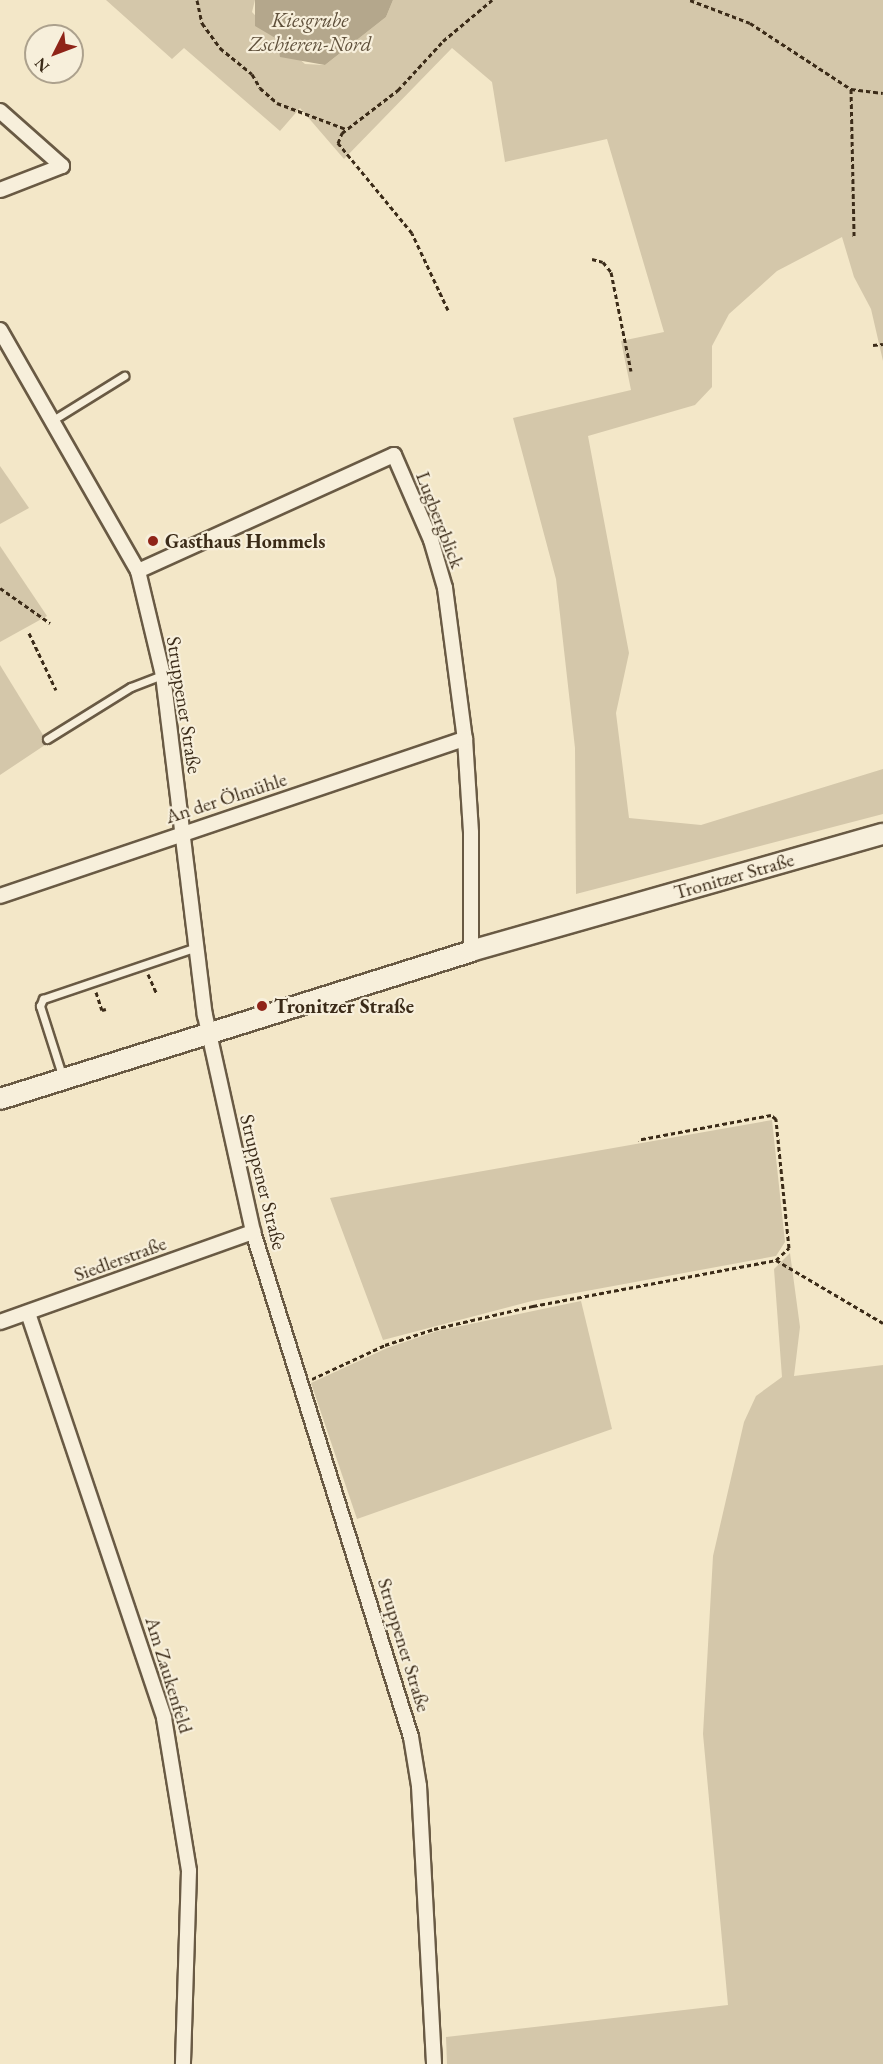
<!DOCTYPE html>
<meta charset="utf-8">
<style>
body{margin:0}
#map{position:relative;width:883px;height:2064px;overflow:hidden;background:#f3e7c8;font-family:"EB Garamond",serif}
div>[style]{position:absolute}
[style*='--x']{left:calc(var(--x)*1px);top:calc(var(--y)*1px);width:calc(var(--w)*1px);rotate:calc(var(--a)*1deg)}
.green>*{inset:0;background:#d4c7aa}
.water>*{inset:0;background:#b4a78c}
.path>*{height:3px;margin-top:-1.5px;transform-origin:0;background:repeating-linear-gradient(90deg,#3b2b18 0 4.5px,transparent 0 7.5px)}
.roads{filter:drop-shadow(2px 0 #695a44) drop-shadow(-2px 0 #695a44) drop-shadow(0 2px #695a44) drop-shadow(0 -2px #695a44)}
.lane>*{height:7px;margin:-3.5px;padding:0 3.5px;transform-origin:3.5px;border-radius:3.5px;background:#f7efdb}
.street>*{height:14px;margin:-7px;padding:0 7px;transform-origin:7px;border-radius:7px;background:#f7efdb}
.secondary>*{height:20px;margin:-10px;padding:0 10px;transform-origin:10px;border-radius:10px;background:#f7efdb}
.dots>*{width:16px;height:16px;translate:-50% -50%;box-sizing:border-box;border:3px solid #f7efdb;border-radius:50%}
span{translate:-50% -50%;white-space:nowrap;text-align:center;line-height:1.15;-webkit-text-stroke:4.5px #f7efdb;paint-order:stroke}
.street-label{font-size:20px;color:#3b2b18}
.poi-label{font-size:20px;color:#3b2b18;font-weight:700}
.left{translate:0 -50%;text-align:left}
.water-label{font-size:21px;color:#5f503b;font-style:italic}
.north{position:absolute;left:24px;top:24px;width:60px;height:60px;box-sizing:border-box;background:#f7efdb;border:2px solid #aca18d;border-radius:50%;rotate:228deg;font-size:16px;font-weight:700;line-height:24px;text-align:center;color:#3b2b18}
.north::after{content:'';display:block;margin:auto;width:21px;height:27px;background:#8f2418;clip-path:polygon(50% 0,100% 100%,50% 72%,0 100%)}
</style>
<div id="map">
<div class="green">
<div style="clip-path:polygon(106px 0,255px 0,252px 12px,277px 39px,305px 64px,325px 65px,386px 17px,393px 0,883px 0,883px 361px,871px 309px,854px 277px,842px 237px,777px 271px,729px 314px,712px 346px,712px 387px,695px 405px,588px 436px,629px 653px,616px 713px,629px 818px,701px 825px,883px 769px,883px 814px,576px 894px,575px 748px,556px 579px,513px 418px,631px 390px,621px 341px,664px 332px,607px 139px,505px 162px,492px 82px,452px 48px,344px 159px,300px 108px,280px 131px,184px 48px,172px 59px)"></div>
<div style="clip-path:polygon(0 466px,29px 508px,0 524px)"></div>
<div style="clip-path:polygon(0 546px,47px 616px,0 642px)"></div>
<div style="clip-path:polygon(0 665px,48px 743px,0 775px)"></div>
<div style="clip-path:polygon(772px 1120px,785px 1242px,776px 1256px,532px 1301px,383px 1340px,330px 1198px)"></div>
<div style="clip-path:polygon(790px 1253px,800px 1327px,794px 1376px,883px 1365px,883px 2064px,447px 2064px,446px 2037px,728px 2005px,703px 1734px,713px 1556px,744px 1422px,756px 1396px,782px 1377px,774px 1269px)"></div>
<div style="clip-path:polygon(581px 1301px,612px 1429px,357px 1519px,311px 1383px,387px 1348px,437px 1331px)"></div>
</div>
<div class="water">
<div style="clip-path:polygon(255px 0,393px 0,386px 17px,325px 65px,280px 57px,277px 39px,255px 26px)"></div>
</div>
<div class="path">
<div style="--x:197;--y:0;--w:24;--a:78"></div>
<div style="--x:202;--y:23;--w:31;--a:54"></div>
<div style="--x:220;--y:48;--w:41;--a:39.1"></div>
<div style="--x:252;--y:74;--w:16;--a:60"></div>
<div style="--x:260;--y:88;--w:23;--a:41"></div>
<div style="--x:277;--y:103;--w:74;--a:20.6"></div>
<div style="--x:690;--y:0;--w:64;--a:21"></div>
<div style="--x:750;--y:23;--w:121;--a:33.2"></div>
<div style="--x:851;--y:89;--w:32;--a:7"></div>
<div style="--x:851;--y:89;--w:149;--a:88.8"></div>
<div style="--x:592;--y:259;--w:11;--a:15"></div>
<div style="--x:603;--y:262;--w:13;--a:51"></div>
<div style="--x:611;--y:272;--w:101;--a:78.6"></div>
<div style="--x:448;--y:310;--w:85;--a:-115.1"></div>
<div style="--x:412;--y:233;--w:117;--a:-129.4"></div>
<div style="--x:338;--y:143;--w:11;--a:-68"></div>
<div style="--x:342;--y:133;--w:71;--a:-37.5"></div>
<div style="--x:398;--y:90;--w:67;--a:-47.4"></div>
<div style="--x:443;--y:41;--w:64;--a:-39.9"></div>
<div style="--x:873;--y:345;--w:10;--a:-6"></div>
<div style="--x:0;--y:588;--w:61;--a:35"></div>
<div style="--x:29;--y:633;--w:63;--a:64.7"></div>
<div style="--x:148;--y:974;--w:20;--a:66"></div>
<div style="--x:96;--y:992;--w:19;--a:72"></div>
<div style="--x:102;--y:1010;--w:4;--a:-14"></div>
<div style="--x:776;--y:1260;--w:124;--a:30.5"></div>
<div style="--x:312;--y:1379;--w:81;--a:-25"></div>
<div style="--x:385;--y:1345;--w:52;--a:-18.1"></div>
<div style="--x:434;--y:1329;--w:102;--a:-13.1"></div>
<div style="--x:533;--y:1306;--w:247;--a:-10.7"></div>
<div style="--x:776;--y:1260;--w:18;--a:-43"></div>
<div style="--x:789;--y:1248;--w:130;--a:-95.8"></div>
<div style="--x:776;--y:1119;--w:6;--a:-141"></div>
<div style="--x:771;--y:1115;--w:135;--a:169.4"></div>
</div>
<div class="roads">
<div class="lane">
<div style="--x:53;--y:420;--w:84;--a:-31.8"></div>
<div style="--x:47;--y:739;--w:99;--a:-31.8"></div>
<div style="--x:131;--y:687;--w:34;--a:-21"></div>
<div style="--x:63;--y:1078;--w:76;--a:-107.7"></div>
<div style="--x:40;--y:1006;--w:8;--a:-67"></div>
<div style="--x:43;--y:999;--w:163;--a:-18.7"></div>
</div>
<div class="street">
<div style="--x:0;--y:111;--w:83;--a:41.6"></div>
<div style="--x:62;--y:166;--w:66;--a:158.8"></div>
<div style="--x:0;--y:330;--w:278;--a:60.2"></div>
<div style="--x:138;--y:571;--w:107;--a:76.5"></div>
<div style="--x:163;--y:675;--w:343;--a:83"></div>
<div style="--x:205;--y:1015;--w:222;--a:77.5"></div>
<div style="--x:253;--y:1232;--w:529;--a:72.63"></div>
<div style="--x:411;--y:1737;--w:50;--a:80.7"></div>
<div style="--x:419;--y:1786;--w:278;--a:86.9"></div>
<div style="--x:138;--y:571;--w:281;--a:-24.4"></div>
<div style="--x:394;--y:455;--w:93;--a:66.5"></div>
<div style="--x:431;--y:540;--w:50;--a:73.7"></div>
<div style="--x:445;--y:588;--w:152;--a:82.5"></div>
<div style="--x:465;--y:739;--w:94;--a:86.3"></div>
<div style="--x:471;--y:833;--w:118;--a:90"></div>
<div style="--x:0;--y:896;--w:491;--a:-18.7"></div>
<div style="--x:28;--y:1313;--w:427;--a:71.4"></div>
<div style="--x:164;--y:1718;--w:155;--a:80.7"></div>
<div style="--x:189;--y:1871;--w:193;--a:91.8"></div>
<div style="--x:0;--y:1322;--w:269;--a:-19.6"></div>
</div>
<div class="secondary">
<div style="--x:0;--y:1099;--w:494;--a:-17.4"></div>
<div style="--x:471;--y:951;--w:428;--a:-15.9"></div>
</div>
</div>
<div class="dots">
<div style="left:153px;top:541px;background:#8f2418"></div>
<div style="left:262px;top:1006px;background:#8f2418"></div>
</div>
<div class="street-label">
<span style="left:440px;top:520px;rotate:69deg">Lugbergblick</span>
<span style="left:184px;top:705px;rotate:81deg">Struppener Straße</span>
<span style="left:226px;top:798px;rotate:-18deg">An der Ölmühle</span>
<span style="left:734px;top:876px;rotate:-16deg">Tronitzer Straße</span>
<span style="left:263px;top:1182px;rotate:76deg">Struppener Straße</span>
<span style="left:120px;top:1259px;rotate:-20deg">Siedlerstraße</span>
<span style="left:404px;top:1645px;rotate:73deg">Struppener Straße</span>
<span style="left:169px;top:1675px;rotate:73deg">Am Zaukenfeld</span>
</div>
<div class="poi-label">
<span class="left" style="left:165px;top:541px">Gasthaus Hommels</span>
<span class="left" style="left:274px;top:1006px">Tronitzer Straße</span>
</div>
<div class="water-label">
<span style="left:310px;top:32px">Kiesgrube<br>Zschieren-Nord</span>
</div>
<div class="north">N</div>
</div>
